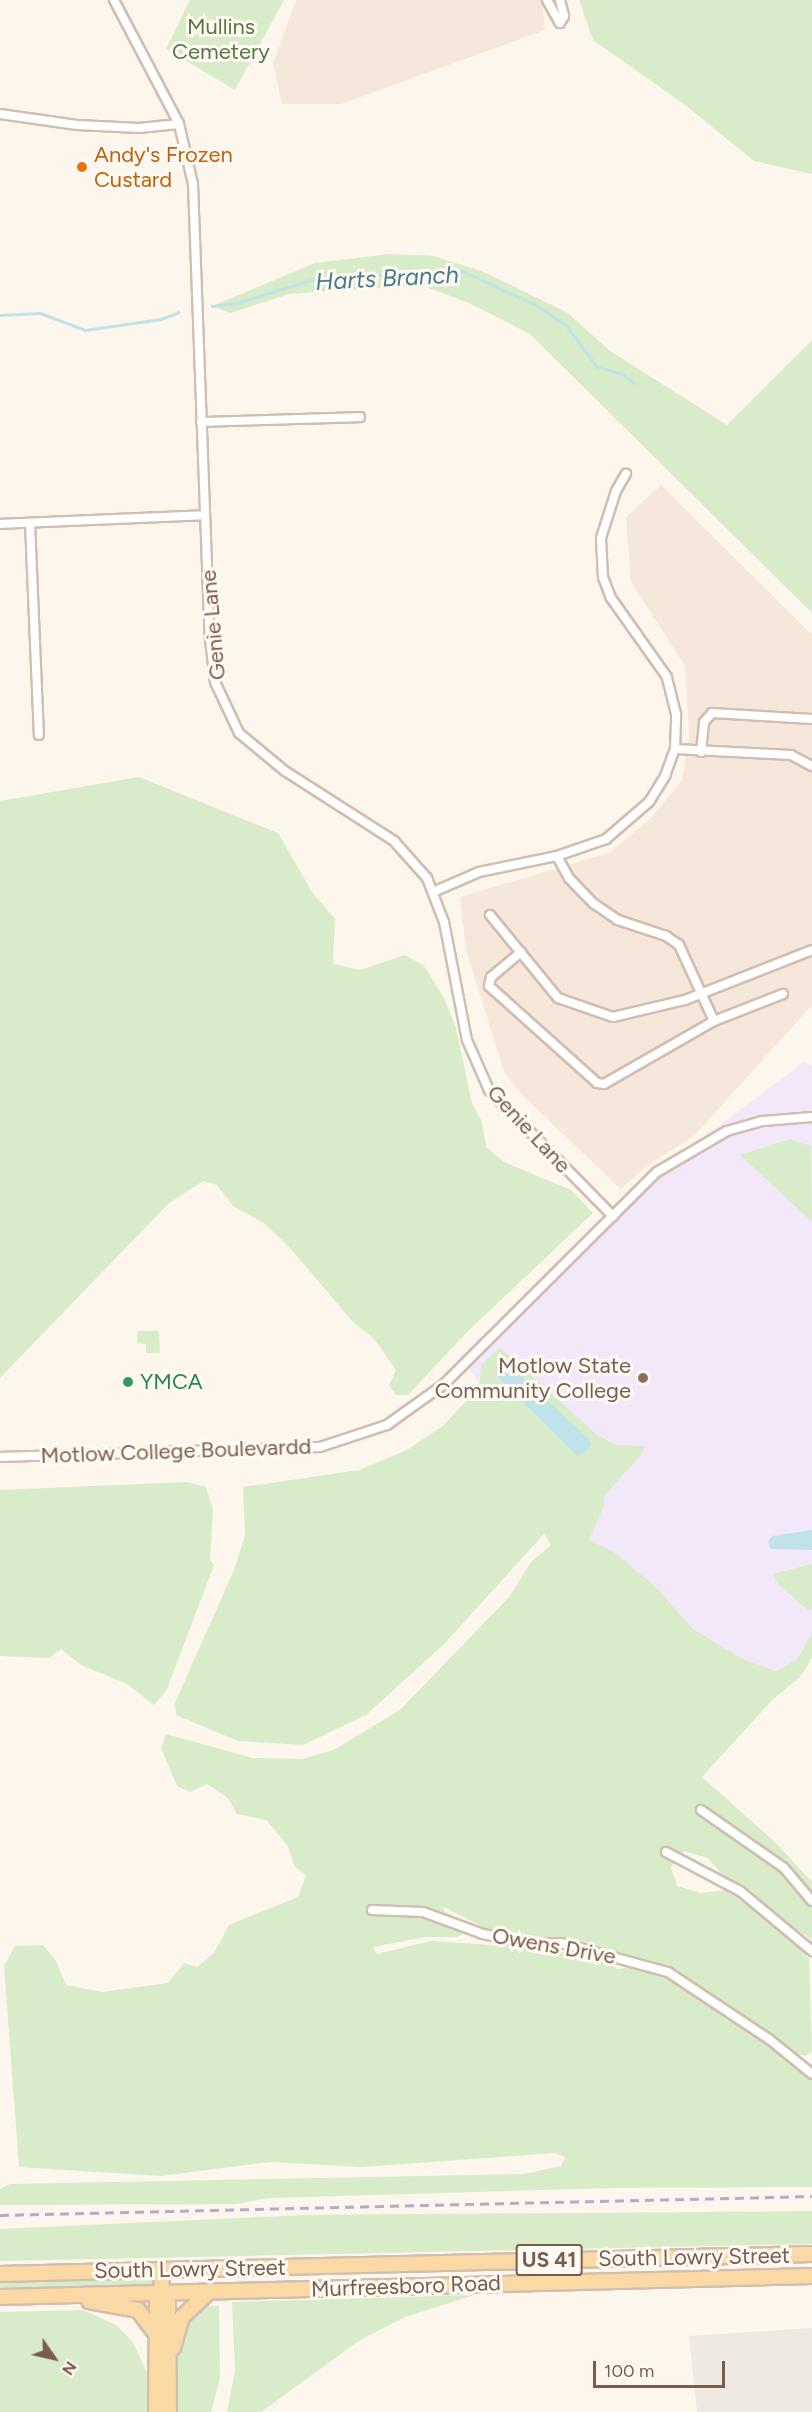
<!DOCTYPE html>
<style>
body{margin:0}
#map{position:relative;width:812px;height:2412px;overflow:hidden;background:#fdf6ec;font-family:Figtree,sans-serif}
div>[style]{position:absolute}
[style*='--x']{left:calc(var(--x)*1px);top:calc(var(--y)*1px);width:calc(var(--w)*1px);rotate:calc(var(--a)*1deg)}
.residential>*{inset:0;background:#f5e8da}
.industrial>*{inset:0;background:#efe9e4}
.education>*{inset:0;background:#f3e8fa}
.green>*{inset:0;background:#d8ecc9}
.water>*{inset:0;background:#bfe3e8}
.stream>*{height:3px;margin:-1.5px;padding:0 1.5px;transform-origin:1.5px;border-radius:1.5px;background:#bfe3e8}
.roads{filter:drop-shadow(2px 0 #d1beb0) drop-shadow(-2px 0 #d1beb0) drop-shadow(0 2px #d1beb0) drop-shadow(0 -2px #d1beb0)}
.minor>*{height:8px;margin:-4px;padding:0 4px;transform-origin:4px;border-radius:4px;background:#fff}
.primary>*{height:14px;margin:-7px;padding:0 7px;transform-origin:7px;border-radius:7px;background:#fbd9a5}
.rail>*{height:3px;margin-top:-1.5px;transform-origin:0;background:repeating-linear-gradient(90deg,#b9a8c9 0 9px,transparent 0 15px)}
.dots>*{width:16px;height:16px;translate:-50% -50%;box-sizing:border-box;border:3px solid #fffaf3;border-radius:50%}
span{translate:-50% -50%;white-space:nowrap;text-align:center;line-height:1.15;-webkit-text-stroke:6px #fffaf3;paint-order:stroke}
.shield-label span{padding:2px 4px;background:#fffaf3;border:2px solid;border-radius:4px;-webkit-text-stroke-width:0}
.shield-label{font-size:21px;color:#7a5c4d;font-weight:700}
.park-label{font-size:22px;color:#537a41}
.food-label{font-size:22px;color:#c56008}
.left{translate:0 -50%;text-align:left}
.street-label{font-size:22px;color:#7a5c4d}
.education-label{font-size:22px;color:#785e54}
.right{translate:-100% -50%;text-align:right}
.leisure-label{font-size:22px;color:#27864d}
.water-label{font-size:24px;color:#437c86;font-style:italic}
.north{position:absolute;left:24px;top:2328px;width:60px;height:60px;-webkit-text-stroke:4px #fffaf3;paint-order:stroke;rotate:124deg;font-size:16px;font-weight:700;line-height:24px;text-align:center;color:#7a5c4d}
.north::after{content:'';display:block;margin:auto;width:21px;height:27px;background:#7a5c4d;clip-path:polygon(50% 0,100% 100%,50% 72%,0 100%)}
.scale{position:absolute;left:593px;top:2361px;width:132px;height:27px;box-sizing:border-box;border:3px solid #7a5c4d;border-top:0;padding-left:8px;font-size:18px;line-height:21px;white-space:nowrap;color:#7a5c4d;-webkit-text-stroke:4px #fffaf3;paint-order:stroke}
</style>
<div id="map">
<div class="residential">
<div style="clip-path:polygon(296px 0,542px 0,545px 30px,341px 104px,282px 104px,273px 63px)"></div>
<div style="clip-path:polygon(661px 485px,812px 635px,812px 1005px,695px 1135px,644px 1168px,621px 1189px,525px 1098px,504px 1072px,466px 950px,460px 897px,609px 853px,651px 818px,682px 780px,689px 736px,685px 666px,631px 582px,626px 517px)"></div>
</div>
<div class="industrial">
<div style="clip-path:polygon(812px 2328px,812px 2412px,697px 2412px,689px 2336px)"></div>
</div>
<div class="education">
<div style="clip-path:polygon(804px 1062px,812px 1066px,812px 1631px,798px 1659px,776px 1671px,745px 1660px,693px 1629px,655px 1586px,589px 1540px,465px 1363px,657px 1172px)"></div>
</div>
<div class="green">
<div style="clip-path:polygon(190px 0,284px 0,235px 90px,166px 49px)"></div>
<div style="clip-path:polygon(579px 0,812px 0,812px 174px,754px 161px,684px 104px,593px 40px)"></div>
<div style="clip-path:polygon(389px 254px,433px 256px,484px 272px,568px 313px,610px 351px,727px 425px,812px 340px,812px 613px,530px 334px,469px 303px,421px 285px,289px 294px,230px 313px,212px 306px,315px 263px)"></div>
<div style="clip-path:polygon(139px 777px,278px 833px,312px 892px,335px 919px,333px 964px,360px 970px,405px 955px,424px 966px,444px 998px,456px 1028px,472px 1103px,482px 1122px,486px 1147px,504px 1162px,571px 1190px,593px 1213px,468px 1331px,408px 1395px,396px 1395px,389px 1385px,396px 1370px,374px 1339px,352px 1321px,291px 1249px,264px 1223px,233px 1206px,217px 1185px,203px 1181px,168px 1204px,0 1378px,0 801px)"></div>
<div style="clip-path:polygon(790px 1139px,811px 1146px,812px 1222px,740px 1155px)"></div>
<div style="clip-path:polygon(137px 1331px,159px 1331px,160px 1353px,146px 1353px,146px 1344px,137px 1343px)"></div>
<div style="clip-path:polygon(500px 1347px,597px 1435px,616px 1445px,645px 1446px,640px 1456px,604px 1496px,605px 1504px,589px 1540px,614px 1552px,655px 1586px,693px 1629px,745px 1660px,776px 1671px,798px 1659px,812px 1631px,812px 1658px,800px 1677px,773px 1699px,702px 1777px,775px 1842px,812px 1882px,812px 1940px,725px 1878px,708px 1858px,684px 1851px,671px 1867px,677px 1886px,701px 1893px,727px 1890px,778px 1929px,809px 1958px,812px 2051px,806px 2056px,794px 2053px,717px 1998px,668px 1970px,617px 1959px,601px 1949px,567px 1940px,515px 1937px,487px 1929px,444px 1907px,444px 1911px,475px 1928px,457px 1937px,426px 1937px,373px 1947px,377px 1954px,431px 1941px,506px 1946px,595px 1956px,618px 1969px,629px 1967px,668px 1977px,776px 2049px,812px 2080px,812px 2187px,613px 2188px,271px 2198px,235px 2204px,0 2205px,0 2189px,10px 2184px,524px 2174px,561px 2166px,565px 2157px,555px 2153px,362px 2167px,270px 2162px,160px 2176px,19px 2167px,4px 1966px,15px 1946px,43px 1945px,56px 1961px,66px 1985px,102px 1992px,168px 1983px,184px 1963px,197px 1967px,214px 1953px,229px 1925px,298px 1897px,306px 1875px,294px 1866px,288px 1846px,266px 1820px,237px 1814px,228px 1798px,207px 1784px,190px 1792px,177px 1786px,161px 1748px,166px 1734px,253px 1758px,302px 1759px,334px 1750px,401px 1709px,510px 1596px,531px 1562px,551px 1545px,544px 1534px,444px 1644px,366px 1715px,303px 1745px,238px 1741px,176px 1715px,175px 1703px,234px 1570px,245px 1536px,243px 1487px,359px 1470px,407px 1450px,444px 1425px,473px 1393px,480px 1382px,481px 1365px)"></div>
<div style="clip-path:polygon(187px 1482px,206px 1487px,213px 1510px,210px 1559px,214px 1565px,167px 1689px,154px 1705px,127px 1684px,81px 1665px,61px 1649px,49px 1658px,0 1656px,0 1490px)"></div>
<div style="clip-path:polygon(812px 1564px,812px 1608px,808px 1610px,779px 1585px,773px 1574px)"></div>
<div style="clip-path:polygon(812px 2211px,812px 2244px,0 2261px,0 2229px,302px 2215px)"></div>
<div style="clip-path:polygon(0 2280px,152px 2280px,156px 2283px,153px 2287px,0 2291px)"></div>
<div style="clip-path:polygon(475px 2295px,405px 2317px,360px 2340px,261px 2412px,227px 2412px,235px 2371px,232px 2302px)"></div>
<div style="clip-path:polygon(219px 2306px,220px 2378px,211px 2412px,163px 2412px,164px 2307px)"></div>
<div style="clip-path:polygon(83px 2310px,116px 2325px,132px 2341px,151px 2381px,150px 2412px,0 2412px,0 2312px)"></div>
</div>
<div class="water">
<div style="clip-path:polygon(507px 1363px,590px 1440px,591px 1445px,585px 1452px,577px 1456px,496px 1375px)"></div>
<div style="clip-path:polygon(812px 1530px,812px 1550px,771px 1549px,768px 1542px,772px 1536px)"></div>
</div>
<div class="stream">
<div style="--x:212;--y:306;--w:24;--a:-7"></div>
<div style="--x:236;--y:303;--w:78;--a:-17"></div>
<div style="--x:311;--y:280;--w:105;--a:-3.8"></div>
<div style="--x:416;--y:273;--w:32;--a:5"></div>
<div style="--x:448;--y:276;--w:15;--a:-20"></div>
<div style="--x:462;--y:271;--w:79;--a:24.6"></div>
<div style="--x:534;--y:304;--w:38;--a:33"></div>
<div style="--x:566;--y:325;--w:51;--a:53.8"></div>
<div style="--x:596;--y:366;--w:27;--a:17"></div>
<div style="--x:622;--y:374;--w:15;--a:37"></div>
<div style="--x:0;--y:315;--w:40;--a:-2.9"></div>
<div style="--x:40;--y:313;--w:48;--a:20.7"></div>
<div style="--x:85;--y:330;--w:77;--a:-8.2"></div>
<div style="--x:161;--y:319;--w:19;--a:-21"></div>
</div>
<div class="roads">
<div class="minor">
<div style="--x:114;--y:0;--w:140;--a:62.3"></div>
<div style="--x:179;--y:124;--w:62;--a:76.9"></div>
<div style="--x:193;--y:184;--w:455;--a:87.9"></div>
<div style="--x:210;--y:639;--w:43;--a:83.4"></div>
<div style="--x:215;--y:682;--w:56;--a:64.8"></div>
<div style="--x:239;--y:733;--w:60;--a:39.6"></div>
<div style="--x:285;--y:771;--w:130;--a:32.7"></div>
<div style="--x:394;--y:841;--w:50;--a:48.3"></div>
<div style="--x:427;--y:878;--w:47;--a:68.9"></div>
<div style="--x:444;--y:922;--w:120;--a:79"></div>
<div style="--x:467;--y:1040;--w:55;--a:66.3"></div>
<div style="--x:489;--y:1090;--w:177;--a:45.5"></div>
<div style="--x:547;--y:0;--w:26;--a:61"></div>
<div style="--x:560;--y:23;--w:8;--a:-60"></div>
<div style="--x:564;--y:16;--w:16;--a:-104"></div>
<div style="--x:0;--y:114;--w:78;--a:8.1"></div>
<div style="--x:77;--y:125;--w:62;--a:2.8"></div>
<div style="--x:139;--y:128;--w:40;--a:-5.7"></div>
<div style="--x:201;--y:422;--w:159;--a:-1.8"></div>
<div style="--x:30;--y:523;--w:212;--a:87.6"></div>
<div style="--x:0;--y:524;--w:205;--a:-2.5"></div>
<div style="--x:675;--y:749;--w:116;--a:3"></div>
<div style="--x:791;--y:755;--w:24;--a:28"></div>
<div style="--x:701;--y:752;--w:30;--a:-84"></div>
<div style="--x:704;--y:722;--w:12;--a:-48"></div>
<div style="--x:712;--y:713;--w:100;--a:3.4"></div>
<div style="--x:433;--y:892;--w:50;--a:-23.5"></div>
<div style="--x:479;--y:872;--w:80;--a:-11.6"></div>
<div style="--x:557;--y:856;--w:52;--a:-19.1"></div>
<div style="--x:606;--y:839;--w:57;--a:-40.7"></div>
<div style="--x:649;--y:802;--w:31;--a:-58"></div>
<div style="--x:665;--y:776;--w:29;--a:-70"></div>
<div style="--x:675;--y:749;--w:35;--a:-88"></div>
<div style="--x:676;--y:714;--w:38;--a:-104"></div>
<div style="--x:667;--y:677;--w:97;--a:-125.3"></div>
<div style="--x:611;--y:598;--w:22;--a:-111"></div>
<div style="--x:603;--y:577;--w:39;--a:-93"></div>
<div style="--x:601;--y:538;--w:49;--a:-72.3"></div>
<div style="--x:616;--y:491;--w:20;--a:-60"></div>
<div style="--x:490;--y:915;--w:107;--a:50.7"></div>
<div style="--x:558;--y:998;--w:58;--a:19.1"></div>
<div style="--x:613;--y:1017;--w:74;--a:-13.3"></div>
<div style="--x:685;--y:1000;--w:136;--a:-21.5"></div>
<div style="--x:521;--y:952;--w:39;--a:140"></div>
<div style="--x:491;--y:977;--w:9;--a:103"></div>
<div style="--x:489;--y:986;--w:145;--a:41.9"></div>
<div style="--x:597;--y:1083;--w:7;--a:8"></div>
<div style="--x:604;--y:1084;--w:127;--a:-29.8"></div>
<div style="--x:714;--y:1021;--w:84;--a:-114.7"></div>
<div style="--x:679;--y:945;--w:16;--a:-145"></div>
<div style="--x:666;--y:936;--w:51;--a:-161.6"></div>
<div style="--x:618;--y:920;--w:29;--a:-146"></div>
<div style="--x:594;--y:904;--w:36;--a:-134"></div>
<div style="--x:569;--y:878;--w:25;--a:-119"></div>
<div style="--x:714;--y:1021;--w:74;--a:-21.4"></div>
<div style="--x:0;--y:1457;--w:320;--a:-1.8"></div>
<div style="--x:320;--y:1447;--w:71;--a:-18.2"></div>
<div style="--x:387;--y:1425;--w:69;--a:-35.5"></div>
<div style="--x:443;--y:1385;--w:302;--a:-44.9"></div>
<div style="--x:657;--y:1172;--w:81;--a:-30.4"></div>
<div style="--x:727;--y:1131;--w:37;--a:-16"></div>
<div style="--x:763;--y:1121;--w:49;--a:-4.7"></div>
<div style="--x:701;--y:1810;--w:101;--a:34.9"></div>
<div style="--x:784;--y:1868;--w:43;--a:49.7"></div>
<div style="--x:666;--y:1852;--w:84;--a:27.8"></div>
<div style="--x:740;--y:1891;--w:94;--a:39.8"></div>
<div style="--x:372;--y:1910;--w:51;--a:2.2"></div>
<div style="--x:423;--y:1912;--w:64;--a:20.1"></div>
<div style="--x:483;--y:1934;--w:49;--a:11.8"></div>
<div style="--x:531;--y:1944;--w:30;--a:-2"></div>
<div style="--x:561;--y:1943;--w:111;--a:15.2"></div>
<div style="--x:668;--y:1972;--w:121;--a:33.6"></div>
<div style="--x:769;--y:2039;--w:55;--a:39.1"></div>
</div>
<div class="primary">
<div style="--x:0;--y:2274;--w:812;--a:-1.41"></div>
<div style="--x:0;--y:2297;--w:812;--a:-1.48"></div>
<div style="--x:161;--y:2300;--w:7;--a:16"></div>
<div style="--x:168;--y:2302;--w:110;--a:89.5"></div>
<div style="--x:89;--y:2301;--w:50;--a:10.4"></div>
<div style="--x:138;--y:2310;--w:30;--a:53"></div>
<div style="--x:173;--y:2348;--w:32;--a:-74"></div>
<div style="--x:182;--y:2317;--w:38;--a:-43"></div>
<div style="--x:156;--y:2412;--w:110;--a:-89.5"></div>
<div style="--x:157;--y:2302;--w:4;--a:-27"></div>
<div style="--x:161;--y:2300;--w:30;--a:-88"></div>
</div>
</div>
<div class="rail">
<div style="--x:0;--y:2215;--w:812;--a:-1.34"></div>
</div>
<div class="dots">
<div style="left:82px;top:167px;background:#e8710a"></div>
<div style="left:643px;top:1378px;background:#8d6e63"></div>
<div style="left:128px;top:1382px;background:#2e9e5b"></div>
</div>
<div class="shield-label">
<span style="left:549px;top:2260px">US 41</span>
</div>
<div class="park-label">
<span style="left:221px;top:39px">Mullins<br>Cemetery</span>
</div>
<div class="food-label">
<span class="left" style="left:94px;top:167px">Andy's Frozen<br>Custard</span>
</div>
<div class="street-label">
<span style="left:213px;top:625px;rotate:-95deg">Genie Lane</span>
<span style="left:529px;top:1129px;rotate:47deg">Genie Lane</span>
<span style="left:176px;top:1451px;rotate:-2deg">Motlow College Boulevardd</span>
<span style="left:554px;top:1946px;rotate:10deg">Owens Drive</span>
<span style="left:694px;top:2257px;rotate:-1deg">South Lowry Street</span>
<span style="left:190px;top:2269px;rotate:-1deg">South Lowry Street</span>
<span style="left:406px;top:2286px;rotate:-2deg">Murfreesboro Road</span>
</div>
<div class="education-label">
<span class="right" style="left:631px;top:1378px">Motlow State<br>Community College</span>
</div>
<div class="leisure-label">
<span class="left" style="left:140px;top:1382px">YMCA</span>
</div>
<div class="water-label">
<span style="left:387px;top:278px;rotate:-3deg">Harts Branch</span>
</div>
<div class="north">N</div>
<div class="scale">100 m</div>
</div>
